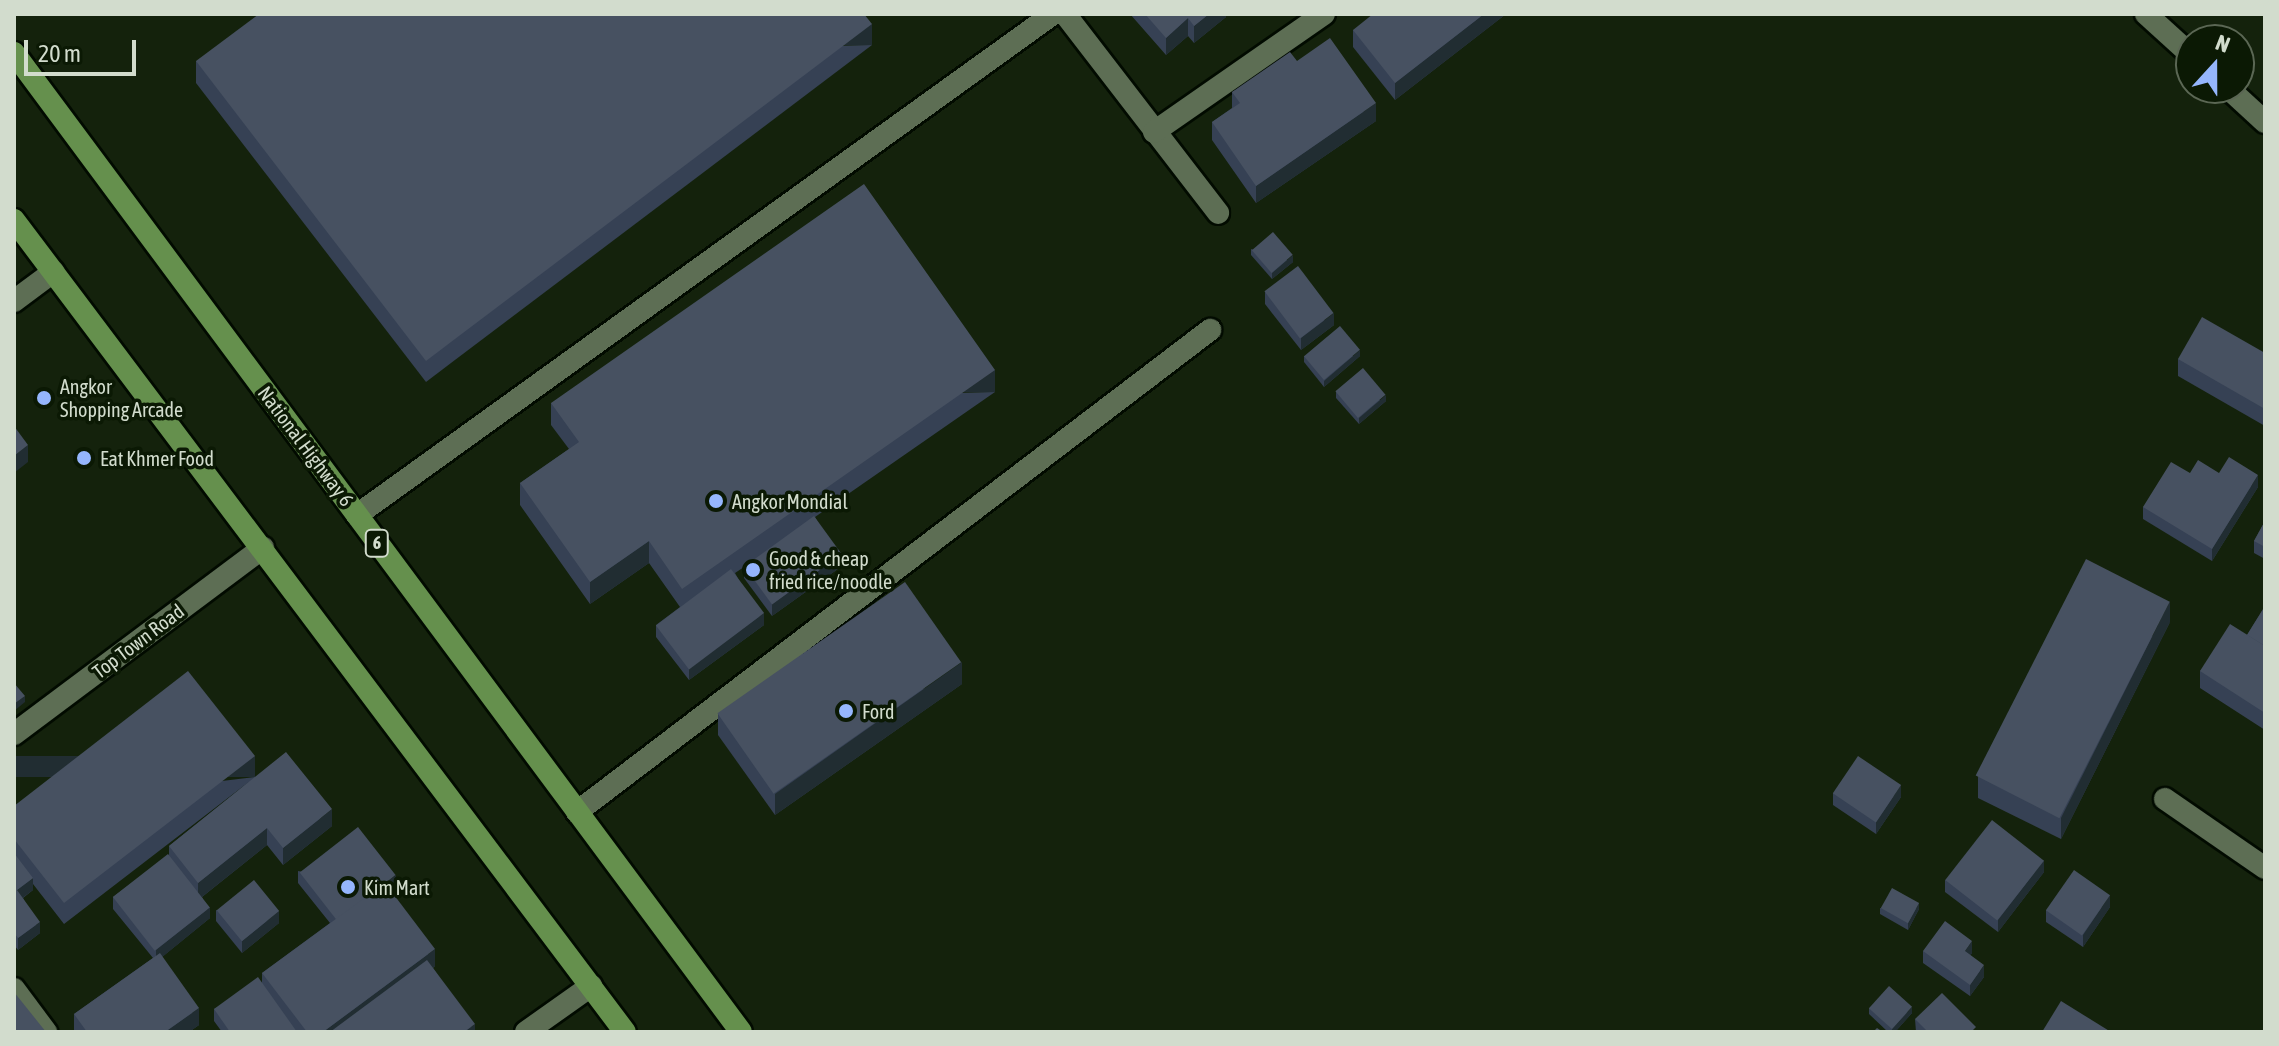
<!DOCTYPE html>
<style>
body{margin:0}
#map{position:relative;width:2279px;height:1046px;overflow:hidden;background:#14220c;font-family:"Asap Condensed",sans-serif}
div>[style]{position:absolute}
[style*='--x']{left:calc(var(--x)*1px);top:calc(var(--y)*1px);width:calc(var(--w)*1px);rotate:calc(var(--a)*1deg)}
.roads{filter:drop-shadow(2px 0 #020b00) drop-shadow(-2px 0 #020b00) drop-shadow(0 2px #020b00) drop-shadow(0 -2px #020b00)}
.service>*{height:22px;margin:-11px;padding:0 11px;transform-origin:11px;border-radius:11px;background:#5d6e54}
.minor>*{height:22px;margin:-11px;padding:0 11px;transform-origin:11px;border-radius:11px;background:#5d6e54}
.tertiary>*{height:22px;margin:-11px;padding:0 11px;transform-origin:11px;border-radius:11px;background:#5d6e54}
.primary>*{height:22px;margin:-11px;padding:0 11px;transform-origin:11px;border-radius:11px;background:#65904d}
.wall>*{inset:0;background:#364154}
.shaded-wall>*{inset:0;background:#212d32;transform-origin:0 0}
.building>*{inset:0;background:#475161;transform-origin:0 0}
.dots>*{width:22px;height:22px;translate:-50% -50%;box-sizing:border-box;border:4px solid #0b1904;border-radius:50%}
span{translate:-50% -50%;white-space:nowrap;text-align:center;line-height:1.15;-webkit-text-stroke:7px #0b1904;paint-order:stroke}
.shield-label span{padding:2px 6px;background:#0b1904;border:2px solid;border-radius:6px;-webkit-text-stroke-width:0}
.shield-label{font-size:18px;color:#d2dccd;font-weight:700}
.poi-label{font-size:20px;color:#d2dccd}
.left{translate:0 -50%;text-align:left}
.street-label{font-size:20px;color:#d2dccd}
.frame{position:absolute;inset:0;border:16px solid #d2dccd;pointer-events:none}
.north{position:absolute;left:2175px;top:24px;width:80px;height:80px;box-sizing:border-box;background:#0b1904;border:2px solid #5b6754;border-radius:50%;rotate:21deg;font-size:22px;font-weight:700;line-height:32px;text-align:center;color:#d2dccd}
.north::after{content:'';display:block;margin:auto;width:28px;height:36px;background:#95b6fd;clip-path:polygon(50% 0,100% 100%,50% 72%,0 100%)}
.scale{position:absolute;left:24px;top:40px;width:112px;height:36px;box-sizing:border-box;border:4px solid #d2dccd;border-top:0;padding-left:10px;font-size:24px;line-height:28px;white-space:nowrap;color:#d2dccd;-webkit-text-stroke:6px #0b1904;paint-order:stroke}
</style>
<div id="map">
<div class="roads">
<div class="service">
<div style="--x:14;--y:301;--w:49;--a:-36.6"></div>
<div style="--x:2165;--y:799;--w:121;--a:34.6"></div>
<div style="--x:577;--y:812;--w:796;--a:-37.29"></div>
<div style="--x:14;--y:989;--w:54;--a:53.3"></div>
</div>
<div class="minor">
<div style="--x:1065;--y:14;--w:251;--a:52.4"></div>
<div style="--x:1154;--y:132;--w:207;--a:-34.8"></div>
<div style="--x:357;--y:515;--w:858;--a:-35.75"></div>
<div style="--x:14;--y:734;--w:311;--a:-36.8"></div>
<div style="--x:526;--y:1032;--w:80;--a:-35.3"></div>
</div>
<div class="tertiary">
<div style="--x:2146;--y:14;--w:61;--a:42.3"></div>
<div style="--x:2228;--y:88;--w:50;--a:42.6"></div>
</div>
<div class="primary">
<div style="--x:14;--y:53;--w:1219;--a:53.4"></div>
<div style="--x:14;--y:220;--w:1016;--a:53.04"></div>
</div>
</div>
<div class="wall">
<div style="clip-path:polygon(1130px 14px,1226px 14px,1226px 17px,1194px 43px,1188px 36px,1166px 55px)"></div>
<div style="clip-path:polygon(1506px 14px,1395px 100px,1353px 47px,1353px 30px)"></div>
<div style="clip-path:polygon(872px 45px,426px 382px,196px 83px,196px 61px)"></div>
<div style="clip-path:polygon(1297px 61px,1376px 121px,1256px 203px,1212px 140px,1212px 122px,1232px 108px,1232px 92px)"></div>
<div style="clip-path:polygon(1251px 249px,1293px 262px,1272px 279px,1251px 255px)"></div>
<div style="clip-path:polygon(1265px 292px,1334px 325px,1301px 350px,1265px 304px)"></div>
<div style="clip-path:polygon(2265px 353px,2265px 426px,2178px 376px,2178px 359px)"></div>
<div style="clip-path:polygon(1304px 356px,1360px 356px,1324px 387px,1304px 362px)"></div>
<div style="clip-path:polygon(995px 392px,815px 517px,842px 566px,772px 616px,744px 578px,744px 567px,735px 573px,764px 625px,689px 680px,656px 637px,656px 625px,680px 607px,649px 563px,590px 604px,520px 505px,520px 483px,569px 449px,551px 425px,551px 403px)"></div>
<div style="clip-path:polygon(1336px 392px,1386px 401px,1359px 424px,1336px 398px)"></div>
<div style="clip-path:polygon(2190px 473px,2258px 487px,2212px 561px,2143px 519px,2143px 507px)"></div>
<div style="clip-path:polygon(2265px 521px,2265px 559px,2254px 553px,2254px 541px)"></div>
<div style="clip-path:polygon(2265px 606px,2265px 730px,2200px 688px,2200px 671px,2247px 635px)"></div>
<div style="clip-path:polygon(2170px 622px,2061px 839px,1978px 798px,1978px 777px)"></div>
<div style="clip-path:polygon(962px 684px,775px 815px,718px 735px,718px 714px)"></div>
<div style="clip-path:polygon(255px 777px,332px 826px,283px 865px,267px 845px,202px 897px,210px 918px,162px 957px,199px 1025px,189px 1032px,74px 1032px,74px 1014px,153px 958px,113px 909px,113px 897px,169px 855px,169px 846px,250px 781px,64px 924px,33px 884px,33px 890px,23px 898px,40px 933px,18px 950px,14px 945px,14px 806px)"></div>
<div style="clip-path:polygon(1833px 793px,1901px 797px,1876px 834px,1833px 805px)"></div>
<div style="clip-path:polygon(298px 871px,396px 887px,391px 890px,435px 966px,433px 968px,475px 1032px,222px 1032px,214px 1021px,214px 1009px,262px 984px,262px 973px,330px 923px,298px 883px)"></div>
<div style="clip-path:polygon(2044px 872px,1998px 932px,1945px 892px,1945px 880px)"></div>
<div style="clip-path:polygon(2110px 907px,2083px 947px,2046px 922px,2046px 910px)"></div>
<div style="clip-path:polygon(1880px 908px,1919px 909px,1908px 930px,1880px 914px)"></div>
<div style="clip-path:polygon(216px 910px,279px 923px,242px 953px,216px 921px)"></div>
<div style="clip-path:polygon(1923px 951px,1972px 953px,1970px 955px,1984px 977px,1970px 996px,1923px 963px)"></div>
<div style="clip-path:polygon(1869px 1008px,1912px 1013px,1895px 1032px,1888px 1032px,1869px 1014px)"></div>
<div style="clip-path:polygon(1915px 1019px,1976px 1032px,1916px 1032px)"></div>
</div>
<div class="shaded-wall">
<div style="clip-path:polygon(1209px 14px,1226px 14px,1226px 17px,1194px 43px,1194px 26px)"></div>
<div style="clip-path:polygon(1484px 14px,1506px 14px,1395px 100px,1395px 83px)"></div>
<div style="clip-path:polygon(1188px 18px,1188px 36px,1166px 55px,1166px 38px)"></div>
<div style="left:872px;top:24px;width:21px;height:559px;rotate:90deg"></div>
<div style="clip-path:polygon(1376px 103px,1376px 121px,1256px 203px,1256px 186px)"></div>
<div style="clip-path:polygon(1293px 255px,1293px 262px,1272px 279px,1272px 273px)"></div>
<div style="clip-path:polygon(1334px 313px,1334px 325px,1301px 350px,1301px 338px)"></div>
<div style="clip-path:polygon(1360px 350px,1360px 356px,1324px 387px,1324px 381px)"></div>
<div style="left:995px;top:370px;width:22px;height:382px;rotate:90deg"></div>
<div style="clip-path:polygon(1386px 395px,1386px 401px,1359px 424px,1359px 418px)"></div>
<div style="clip-path:polygon(28px 445px,28px 462px,14px 473px,14px 456px)"></div>
<div style="clip-path:polygon(2258px 475px,2258px 487px,2212px 561px,2212px 549px)"></div>
<div style="clip-path:polygon(649px 541px,649px 563px,590px 604px,590px 582px)"></div>
<div style="clip-path:polygon(842px 554px,842px 566px,772px 616px,772px 604px)"></div>
<div style="clip-path:polygon(2170px 601px,2170px 622px,2061px 839px,2061px 818px)"></div>
<div style="clip-path:polygon(764px 613px,764px 625px,689px 680px,689px 668px)"></div>
<div style="clip-path:polygon(962px 662px,962px 684px,775px 815px,775px 794px)"></div>
<div style="clip-path:polygon(25px 696px,25px 702px,14px 711px,14px 704px)"></div>
<div style="left:255px;top:756px;width:21px;height:241px;rotate:90deg"></div>
<div style="clip-path:polygon(1901px 785px,1901px 797px,1876px 834px,1876px 822px)"></div>
<div style="clip-path:polygon(332px 809px,332px 826px,283px 865px,283px 848px)"></div>
<div style="clip-path:polygon(267px 828px,267px 845px,198px 900px,198px 883px)"></div>
<div style="clip-path:polygon(2044px 860px,2044px 872px,1998px 932px,1998px 920px)"></div>
<div style="clip-path:polygon(396px 875px,396px 887px,336px 931px,336px 919px)"></div>
<div style="clip-path:polygon(33px 878px,33px 890px,17px 902px,17px 890px)"></div>
<div style="clip-path:polygon(2110px 895px,2110px 907px,2083px 947px,2083px 935px)"></div>
<div style="clip-path:polygon(1919px 903px,1919px 909px,1908px 930px,1908px 923px)"></div>
<div style="clip-path:polygon(210px 907px,210px 918px,156px 962px,156px 950px)"></div>
<div style="clip-path:polygon(279px 911px,279px 923px,242px 953px,242px 941px)"></div>
<div style="clip-path:polygon(40px 922px,40px 933px,18px 950px,18px 938px)"></div>
<div style="clip-path:polygon(1972px 941px,1972px 953px,1965px 963px,1965px 951px)"></div>
<div style="clip-path:polygon(435px 949px,435px 966px,346px 1032px,323px 1032px)"></div>
<div style="clip-path:polygon(1984px 965px,1984px 977px,1970px 996px,1970px 985px)"></div>
<div style="clip-path:polygon(1912px 1007px,1912px 1013px,1895px 1032px,1892px 1032px,1892px 1029px)"></div>
<div style="clip-path:polygon(199px 1008px,199px 1025px,189px 1032px,165px 1032px)"></div>
<div style="clip-path:polygon(475px 1024px,475px 1032px,464px 1032px)"></div>
</div>
<div class="building">
<div style="clip-path:polygon(259px 14px,864px 14px,872px 24px,426px 361px,196px 61px)"></div>
<div style="clip-path:polygon(1145px 14px,1209px 14px,1194px 26px,1188px 18px,1166px 38px)"></div>
<div style="clip-path:polygon(1373px 14px,1484px 14px,1395px 83px,1353px 30px)"></div>
<div style="clip-path:polygon(1330px 38px,1376px 103px,1256px 186px,1212px 122px,1240px 103px,1232px 92px,1290px 52px,1297px 61px)"></div>
<div style="clip-path:polygon(864px 184px,995px 370px,682px 589px,649px 541px,590px 582px,520px 483px,579px 442px,551px 403px)"></div>
<div style="left:1273px;top:232px;width:30px;height:28px;rotate:49deg"></div>
<div style="left:1298px;top:266px;width:59px;height:42px;rotate:53deg"></div>
<div style="clip-path:polygon(2202px 317px,2265px 353px,2265px 409px,2178px 359px)"></div>
<div style="left:1340px;top:326px;width:31px;height:47px;rotate:50deg"></div>
<div style="left:1363px;top:368px;width:35px;height:36px;rotate:50deg"></div>
<div style="clip-path:polygon(14px 426px,28px 445px,14px 456px)"></div>
<div style="clip-path:polygon(2229px 457px,2258px 475px,2212px 549px,2143px 507px,2171px 462px,2190px 473px,2198px 460px,2219px 473px)"></div>
<div style="left:814px;top:516px;width:47px;height:86px;rotate:54deg"></div>
<div style="clip-path:polygon(2265px 521px,2265px 547px,2254px 541px)"></div>
<div style="left:2086px;top:559px;width:94px;height:243px;rotate:27deg"></div>
<div style="left:731px;top:569px;width:55px;height:94px;rotate:53deg"></div>
<div style="left:905px;top:582px;width:98px;height:229px;rotate:55deg"></div>
<div style="clip-path:polygon(2265px 606px,2265px 646px,2247px 635px)"></div>
<div style="clip-path:polygon(2230px 624px,2265px 646px,2265px 713px,2200px 671px)"></div>
<div style="clip-path:polygon(188px 671px,255px 756px,64px 903px,14px 839px,14px 806px)"></div>
<div style="clip-path:polygon(14px 683px,25px 696px,14px 704px)"></div>
<div style="clip-path:polygon(286px 752px,332px 809px,283px 848px,267px 828px,198px 883px,169px 846px)"></div>
<div style="left:1858px;top:756px;width:52px;height:45px;rotate:34deg"></div>
<div style="left:1992px;top:820px;width:66px;height:76px;rotate:38deg"></div>
<div style="left:358px;top:827px;width:61px;height:74px;rotate:52deg"></div>
<div style="clip-path:polygon(14px 853px,33px 878px,17px 890px,40px 922px,18px 938px,14px 933px)"></div>
<div style="left:168px;top:854px;width:68px;height:70px;rotate:52deg"></div>
<div style="left:2074px;top:870px;width:44px;height:49px;rotate:35deg"></div>
<div style="left:254px;top:880px;width:40px;height:48px;rotate:51deg"></div>
<div style="clip-path:polygon(385px 883px,435px 949px,323px 1032px,307px 1032px,262px 973px)"></div>
<div style="left:1892px;top:888px;width:31px;height:23px;rotate:29deg"></div>
<div style="clip-path:polygon(1945px 921px,1972px 941px,1965px 951px,1984px 965px,1970px 985px,1923px 951px)"></div>
<div style="clip-path:polygon(160px 953px,199px 1008px,165px 1032px,87px 1032px,74px 1014px)"></div>
<div style="clip-path:polygon(427px 960px,475px 1024px,464px 1032px,330px 1032px)"></div>
<div style="clip-path:polygon(258px 977px,297px 1032px,230px 1032px,214px 1009px)"></div>
<div style="left:1889px;top:986px;width:31px;height:30px;rotate:42deg"></div>
<div style="clip-path:polygon(14px 992px,46px 1032px,14px 1032px)"></div>
<div style="clip-path:polygon(1942px 993px,1976px 1027px,1971px 1032px,1928px 1032px,1915px 1019px)"></div>
<div style="clip-path:polygon(2061px 1001px,2111px 1032px,2042px 1032px)"></div>
<div style="clip-path:polygon(1877px 1028px,1883px 1032px,1873px 1032px)"></div>
</div>
<div class="dots">
<div style="left:44px;top:398px;background:#95b6fd"></div>
<div style="left:84px;top:458px;background:#95b6fd"></div>
<div style="left:716px;top:501px;background:#95b6fd"></div>
<div style="left:753px;top:570px;background:#95b6fd"></div>
<div style="left:846px;top:711px;background:#95b6fd"></div>
<div style="left:348px;top:887px;background:#95b6fd"></div>
</div>
<div class="shield-label">
<span style="left:377px;top:543px">6</span>
</div>
<div class="poi-label">
<span class="left" style="left:60px;top:398px">Angkor<br>Shopping Arcade</span>
<span class="left" style="left:100px;top:458px">Eat Khmer Food</span>
<span class="left" style="left:732px;top:501px">Angkor Mondial</span>
<span class="left" style="left:769px;top:570px">Good &amp; cheap<br>fried rice/noodle</span>
<span class="left" style="left:862px;top:711px">Ford</span>
<span class="left" style="left:364px;top:887px">Kim Mart</span>
</div>
<div class="street-label">
<span style="left:306px;top:446px;rotate:53deg">National Highway 6</span>
<span style="left:138px;top:641px;rotate:-37deg">Top Town Road</span>
</div>
<div class="frame"></div>
<div class="north">N</div>
<div class="scale">20 m</div>
</div>
